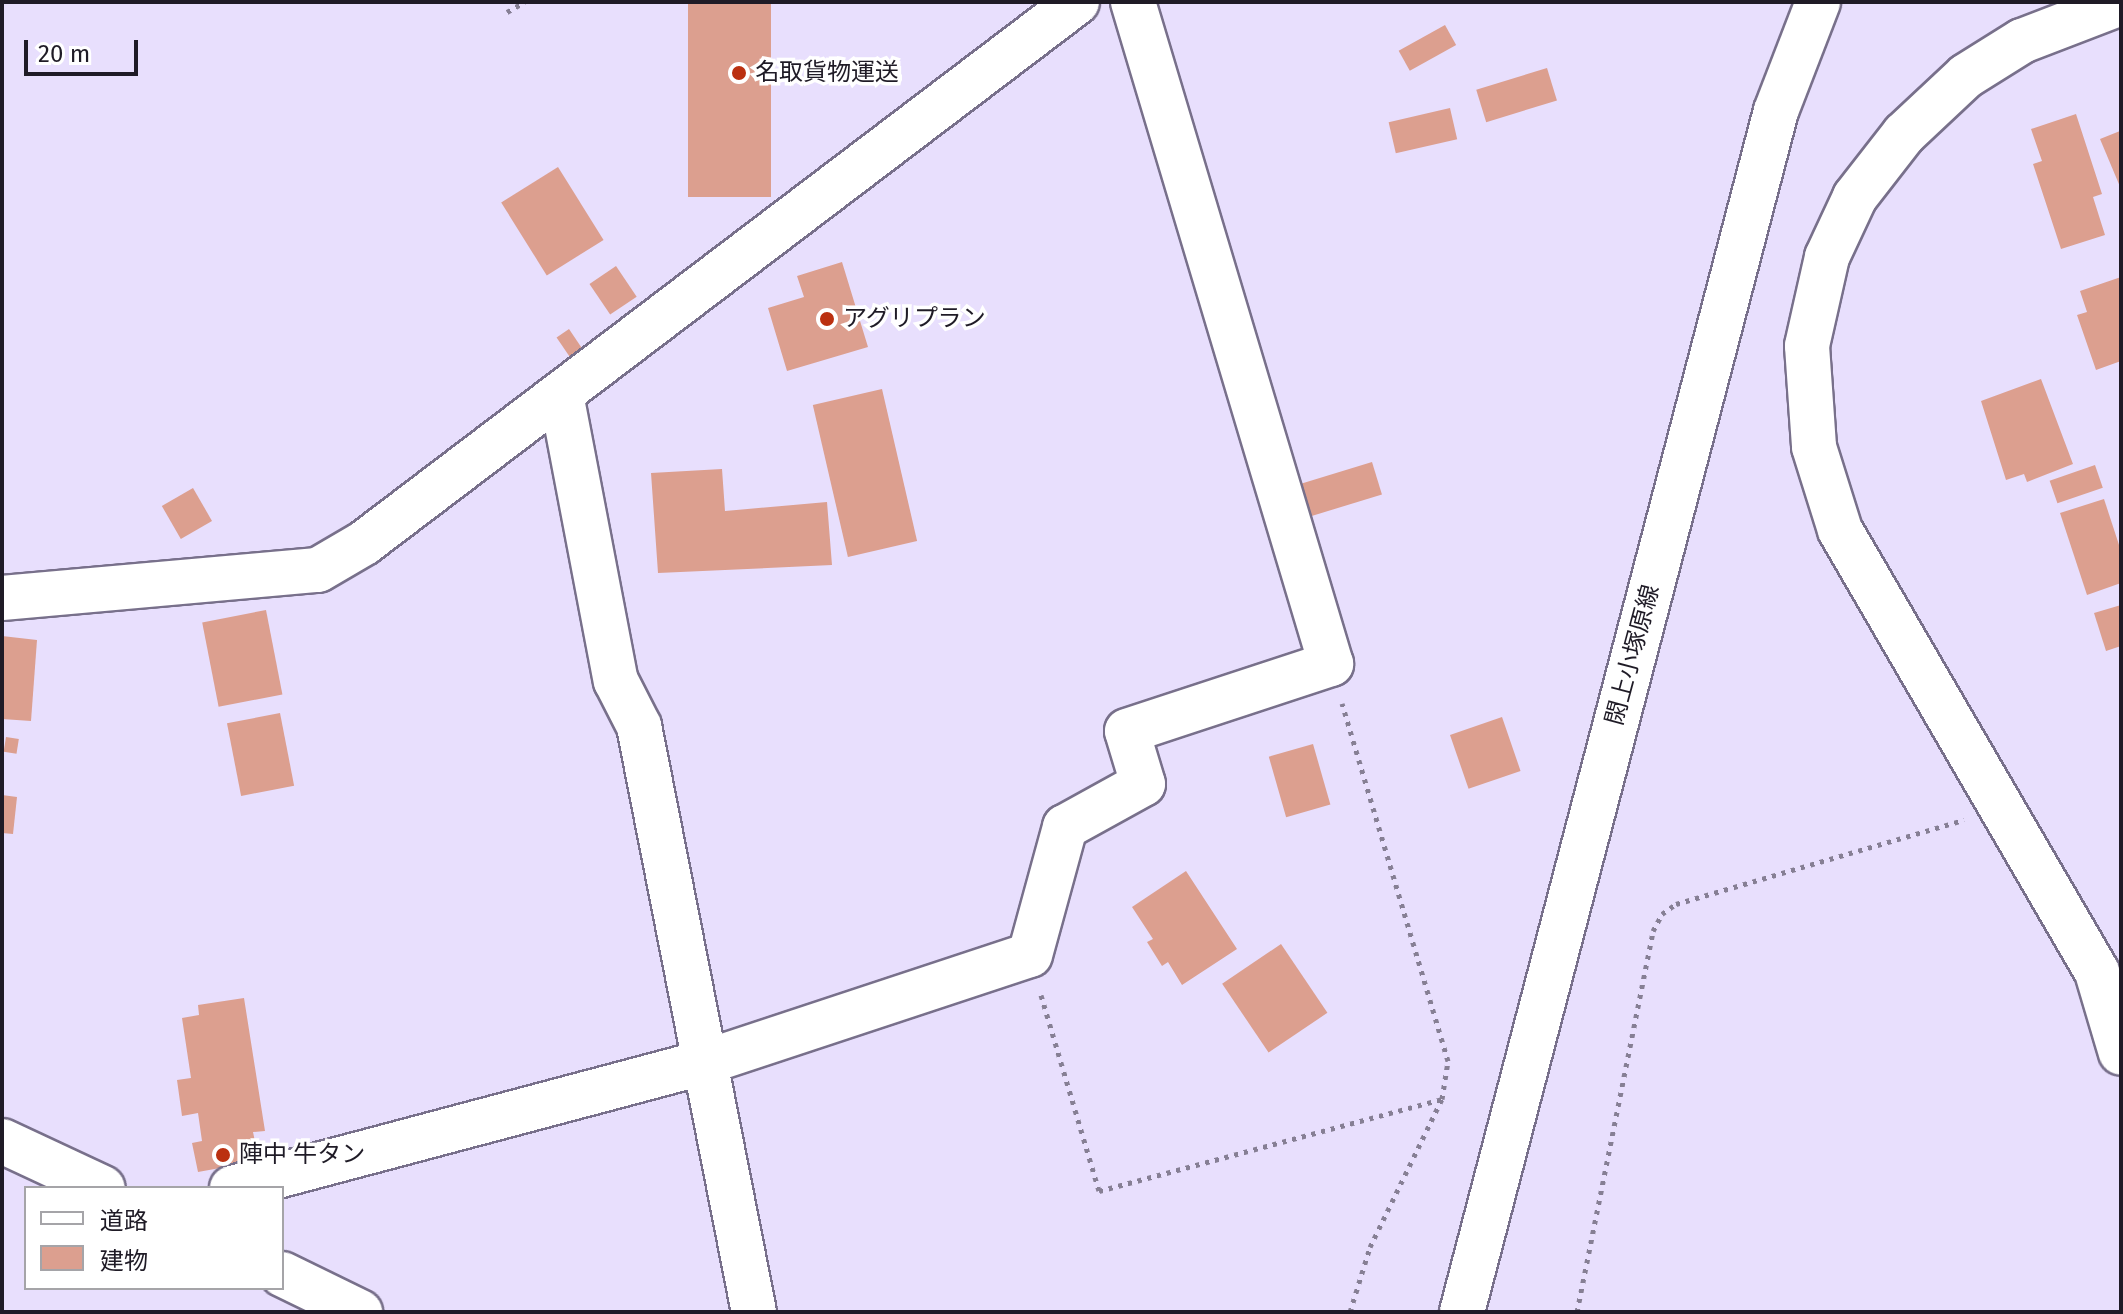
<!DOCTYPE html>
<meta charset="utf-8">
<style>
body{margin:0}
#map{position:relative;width:2123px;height:1314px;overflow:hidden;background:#e8dffd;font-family:"Fira Sans","Noto Sans JP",sans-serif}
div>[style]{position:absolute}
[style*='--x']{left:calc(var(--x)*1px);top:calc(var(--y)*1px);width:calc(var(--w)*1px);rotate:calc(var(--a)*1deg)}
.building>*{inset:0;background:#dc9f8f;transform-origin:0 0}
.path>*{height:5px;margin-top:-2.5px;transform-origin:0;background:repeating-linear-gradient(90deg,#867f94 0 4px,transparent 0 10px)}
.roads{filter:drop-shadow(2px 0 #78708b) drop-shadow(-2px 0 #78708b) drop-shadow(0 2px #78708b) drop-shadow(0 -2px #78708b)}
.minor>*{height:44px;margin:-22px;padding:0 22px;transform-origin:22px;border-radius:22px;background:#fff}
.major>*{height:44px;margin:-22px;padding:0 22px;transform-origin:22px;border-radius:22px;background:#fff}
.dots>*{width:22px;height:22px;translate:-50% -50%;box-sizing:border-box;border:4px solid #fff;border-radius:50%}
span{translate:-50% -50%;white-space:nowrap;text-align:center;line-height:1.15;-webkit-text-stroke:7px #fff;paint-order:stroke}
.poi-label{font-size:24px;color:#1f1b26}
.left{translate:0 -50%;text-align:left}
.street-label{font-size:24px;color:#1f1b26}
.frame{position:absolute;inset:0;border:4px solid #1f1b26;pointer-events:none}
.legend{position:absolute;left:24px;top:1186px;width:260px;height:104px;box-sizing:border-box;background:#fff;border:2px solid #a5a4a8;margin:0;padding:10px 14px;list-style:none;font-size:24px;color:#1f1b26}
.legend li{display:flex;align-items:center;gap:16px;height:40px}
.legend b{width:40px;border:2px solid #a5a4a8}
.scale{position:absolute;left:24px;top:40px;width:114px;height:36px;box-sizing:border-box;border:4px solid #1f1b26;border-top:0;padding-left:10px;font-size:24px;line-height:28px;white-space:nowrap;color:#1f1b26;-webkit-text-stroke:6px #fff;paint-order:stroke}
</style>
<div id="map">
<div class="building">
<div style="left:688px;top:2px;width:83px;height:195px"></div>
<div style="left:1445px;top:25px;width:23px;height:53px;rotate:61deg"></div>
<div style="left:1547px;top:68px;width:34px;height:74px;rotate:73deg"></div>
<div style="left:1450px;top:108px;width:32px;height:63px;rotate:77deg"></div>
<div style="clip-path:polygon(2076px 114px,2102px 194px,2093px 197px,2105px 235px,2061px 249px,2033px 164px,2042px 161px,2031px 129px)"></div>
<div style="clip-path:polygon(2120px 131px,2121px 134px,2121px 189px,2100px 139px)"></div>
<div style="left:558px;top:167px;width:86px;height:67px;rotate:58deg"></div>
<div style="clip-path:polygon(842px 262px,868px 347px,787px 371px,768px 308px,804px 297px,797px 276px)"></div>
<div style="left:616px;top:266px;width:37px;height:32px;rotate:56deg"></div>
<div style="clip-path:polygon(2121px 277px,2121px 361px,2096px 370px,2077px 315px,2087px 312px,2080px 291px)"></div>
<div style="left:569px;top:329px;width:25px;height:15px;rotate:56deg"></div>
<div style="clip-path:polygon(2041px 379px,2073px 464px,2027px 482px,2024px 474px,2006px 480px,1981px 401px)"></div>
<div style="left:882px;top:389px;width:156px;height:71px;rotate:77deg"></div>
<div style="left:1372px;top:462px;width:34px;height:76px;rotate:73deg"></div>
<div style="left:2095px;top:465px;width:24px;height:48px;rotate:71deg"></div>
<div style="clip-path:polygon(722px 469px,725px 511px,827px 502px,832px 565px,658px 573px,651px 473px)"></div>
<div style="left:193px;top:488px;width:38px;height:36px;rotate:60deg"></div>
<div style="clip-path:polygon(2104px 499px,2121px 551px,2121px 583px,2087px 595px,2060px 513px)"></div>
<div style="clip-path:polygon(2121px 605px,2121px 646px,2106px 651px,2094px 613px)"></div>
<div style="left:266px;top:610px;width:86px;height:65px;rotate:79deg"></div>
<div style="clip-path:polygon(2px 636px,37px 640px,31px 721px,2px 719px)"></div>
<div style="left:280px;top:713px;width:74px;height:54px;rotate:79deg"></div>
<div style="left:1502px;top:717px;width:57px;height:55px;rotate:71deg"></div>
<div style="left:6px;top:737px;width:13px;height:15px;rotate:9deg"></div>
<div style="left:1313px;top:744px;width:63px;height:46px;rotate:74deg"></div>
<div style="clip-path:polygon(2px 795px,17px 797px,13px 834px,2px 833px)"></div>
<div style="clip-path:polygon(1186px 871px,1237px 949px,1182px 985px,1168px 962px,1162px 966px,1147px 942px,1153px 939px,1132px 907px)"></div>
<div style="left:1281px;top:944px;width:83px;height:71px;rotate:56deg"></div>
<div style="clip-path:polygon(244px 998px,265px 1131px,253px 1132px,259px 1161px,198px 1172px,192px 1143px,202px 1141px,198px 1113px,182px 1116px,177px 1080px,191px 1078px,182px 1018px,199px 1015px,198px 1005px)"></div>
</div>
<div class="path">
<div style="--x:507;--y:12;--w:20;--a:-30"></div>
<div style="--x:1041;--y:995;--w:204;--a:73.5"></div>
<div style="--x:1099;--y:1191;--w:355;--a:-15"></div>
<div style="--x:1442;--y:1099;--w:38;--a:-81"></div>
<div style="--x:1448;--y:1061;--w:373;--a:-106.5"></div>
<div style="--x:1350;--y:1312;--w:68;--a:-72.9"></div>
<div style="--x:1370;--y:1247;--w:165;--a:-64.1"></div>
<div style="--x:1577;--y:1312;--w:389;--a:-78.7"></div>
<div style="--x:1653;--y:931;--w:19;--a:-62"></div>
<div style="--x:1662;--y:914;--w:17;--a:-36"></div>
<div style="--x:1676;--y:904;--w:300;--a:-16.3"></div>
</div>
<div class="roads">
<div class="minor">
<div style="--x:2121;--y:3;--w:106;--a:159"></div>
<div style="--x:2022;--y:41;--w:66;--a:148"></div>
<div style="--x:1966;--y:76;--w:85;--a:136.9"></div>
<div style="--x:1904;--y:134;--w:80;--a:127.9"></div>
<div style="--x:1855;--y:197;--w:66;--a:115"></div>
<div style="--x:1827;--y:257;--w:91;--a:102.7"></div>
<div style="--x:1807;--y:346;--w:101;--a:86"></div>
<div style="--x:1814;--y:447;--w:87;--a:72.6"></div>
<div style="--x:1840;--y:530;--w:511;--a:59.82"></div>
<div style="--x:2097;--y:972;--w:84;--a:73.5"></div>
<div style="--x:561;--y:394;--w:292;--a:79.2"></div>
<div style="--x:616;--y:681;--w:51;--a:62.9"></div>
<div style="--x:639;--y:726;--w:597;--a:78.9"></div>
<div style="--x:2;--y:598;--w:317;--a:-5.1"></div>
<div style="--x:318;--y:570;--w:53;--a:-30.4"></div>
<div style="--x:364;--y:543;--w:895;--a:-37.19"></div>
<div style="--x:232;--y:1188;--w:487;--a:-14.9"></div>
<div style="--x:703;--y:1063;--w:344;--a:-18.3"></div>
<div style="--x:1030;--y:955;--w:133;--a:-74.7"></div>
<div style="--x:1065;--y:827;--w:89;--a:-28.9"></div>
<div style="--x:1143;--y:784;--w:55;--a:-106.8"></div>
<div style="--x:1127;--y:731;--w:215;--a:-18.2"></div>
<div style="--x:1331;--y:664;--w:691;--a:-106.65"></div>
<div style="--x:1462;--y:1312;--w:1241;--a:-75.35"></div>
<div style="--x:1776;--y:111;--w:117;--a:-68.9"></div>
</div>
<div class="major">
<div style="--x:2;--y:1141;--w:111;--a:25"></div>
<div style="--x:282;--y:1274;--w:87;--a:26"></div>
</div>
</div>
<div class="dots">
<div style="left:739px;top:73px;background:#bb3010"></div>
<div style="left:827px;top:319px;background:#bb3010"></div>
<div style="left:223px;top:1155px;background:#bb3010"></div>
</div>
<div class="poi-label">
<span class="left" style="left:755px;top:73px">名取貨物運送</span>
<span class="left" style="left:843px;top:319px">アグリプラン</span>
<span class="left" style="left:239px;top:1155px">陣中 牛タン</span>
</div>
<div class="street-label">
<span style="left:1633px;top:655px;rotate:-75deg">閖上小塚原線</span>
</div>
<div class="frame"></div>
<ul class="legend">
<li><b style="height:10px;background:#fff"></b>道路</li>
<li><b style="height:22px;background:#dc9f8f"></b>建物</li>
</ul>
<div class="scale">20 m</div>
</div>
